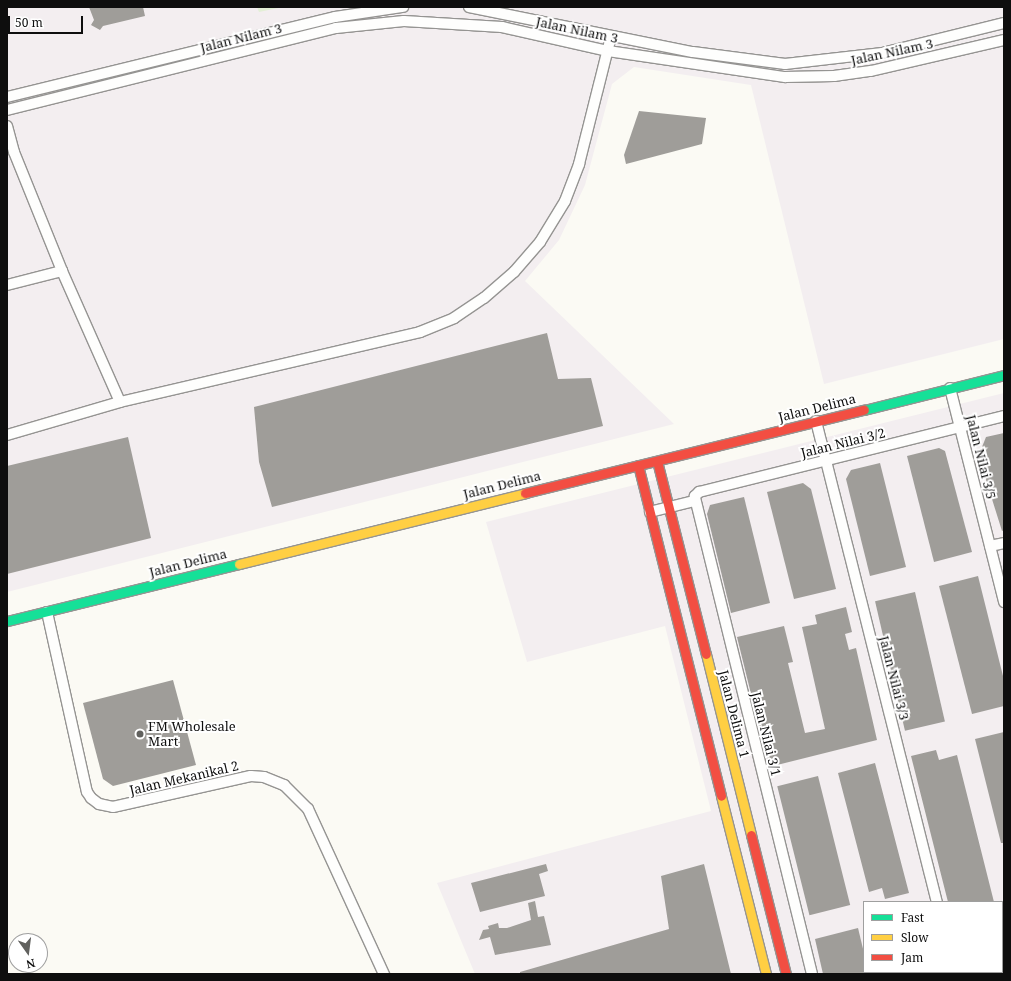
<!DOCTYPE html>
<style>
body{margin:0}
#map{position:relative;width:1011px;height:981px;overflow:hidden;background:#fbfaf4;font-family:"Noto Serif",serif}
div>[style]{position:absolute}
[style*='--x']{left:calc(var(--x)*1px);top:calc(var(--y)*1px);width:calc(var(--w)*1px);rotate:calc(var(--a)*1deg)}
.industrial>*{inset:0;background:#f3eef0}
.green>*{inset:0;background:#e3efd6}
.building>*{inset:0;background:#9f9d99;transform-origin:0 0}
.roads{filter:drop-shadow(1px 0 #959492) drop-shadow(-1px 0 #959492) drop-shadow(0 1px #959492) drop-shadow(0 -1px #959492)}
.street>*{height:10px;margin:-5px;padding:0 5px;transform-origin:5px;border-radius:5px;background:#fefefd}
.fast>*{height:9px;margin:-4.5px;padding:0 4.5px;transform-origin:4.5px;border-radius:4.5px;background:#16e098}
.slow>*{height:9px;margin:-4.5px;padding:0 4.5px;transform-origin:4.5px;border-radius:4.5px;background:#ffcf43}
.jam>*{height:9px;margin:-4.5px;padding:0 4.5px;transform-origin:4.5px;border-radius:4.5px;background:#f24e42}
.dots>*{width:11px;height:11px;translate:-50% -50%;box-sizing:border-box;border:2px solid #fff;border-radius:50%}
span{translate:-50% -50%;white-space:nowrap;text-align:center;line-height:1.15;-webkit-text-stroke:4px #fff;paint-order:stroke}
.street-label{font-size:13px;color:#0e0e0e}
.poi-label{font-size:13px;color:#0e0e0e}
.left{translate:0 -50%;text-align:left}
.frame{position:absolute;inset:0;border:8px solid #0e0e0e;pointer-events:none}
.legend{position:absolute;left:863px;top:901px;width:140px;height:72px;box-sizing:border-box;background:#fff;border:1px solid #9f9f9f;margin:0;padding:5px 7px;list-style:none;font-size:12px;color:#0e0e0e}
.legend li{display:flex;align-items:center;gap:8px;height:20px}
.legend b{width:20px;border:1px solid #9f9f9f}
.north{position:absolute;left:8px;top:933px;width:40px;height:40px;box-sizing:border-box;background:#fff;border:1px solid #9f9f9f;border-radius:50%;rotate:166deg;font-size:11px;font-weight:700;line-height:16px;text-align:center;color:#0e0e0e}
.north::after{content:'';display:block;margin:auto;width:14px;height:18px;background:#61615e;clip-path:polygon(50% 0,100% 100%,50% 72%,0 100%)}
.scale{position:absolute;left:8px;top:16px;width:75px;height:18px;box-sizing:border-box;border:2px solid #0e0e0e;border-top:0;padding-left:5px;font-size:12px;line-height:14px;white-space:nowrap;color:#0e0e0e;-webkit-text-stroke:3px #fff;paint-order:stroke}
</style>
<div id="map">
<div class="industrial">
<div style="clip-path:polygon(7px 7px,1004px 7px,1004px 339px,824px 384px,751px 85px,634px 67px,612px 84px,585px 185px,559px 240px,525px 281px,674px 424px,7px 592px)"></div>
<div style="clip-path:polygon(evenodd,1004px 393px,1004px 974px,475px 974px,437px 883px,711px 811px,665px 626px,527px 662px,486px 522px,1004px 393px,864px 902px,1002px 902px,1002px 972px,864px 972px,864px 902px)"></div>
</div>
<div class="green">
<div style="clip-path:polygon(257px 7px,283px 7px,259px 12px)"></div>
</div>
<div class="building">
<div style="clip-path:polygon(89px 7px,143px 7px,145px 16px,103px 26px,100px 30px,91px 25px,94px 20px)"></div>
<div style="clip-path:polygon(639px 111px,706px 118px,702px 144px,626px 164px,624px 155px)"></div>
<div style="clip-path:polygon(547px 333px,558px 379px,591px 378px,603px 426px,272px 507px,259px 462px,254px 407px)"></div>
<div style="clip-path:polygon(1004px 433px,1004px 530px,1002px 531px,986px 480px,987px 462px,982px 447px,986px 437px)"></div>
<div style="clip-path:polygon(128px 437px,151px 538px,7px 574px,7px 466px)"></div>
<div style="clip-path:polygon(939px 448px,945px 451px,972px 552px,934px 562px,907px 456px)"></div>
<div style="clip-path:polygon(880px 463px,906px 567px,870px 576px,846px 479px,851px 470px)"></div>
<div style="clip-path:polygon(803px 483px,811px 489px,836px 589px,794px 599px,767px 492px)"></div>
<div style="clip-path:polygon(744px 497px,770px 603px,731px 613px,707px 514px,710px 505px)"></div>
<div style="clip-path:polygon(978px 576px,1004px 680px,1004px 706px,972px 714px,939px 586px)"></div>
<div style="left:915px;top:592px;width:133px;height:41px;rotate:77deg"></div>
<div style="clip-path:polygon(846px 607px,852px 632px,845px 634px,849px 650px,856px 648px,877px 740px,769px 767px,737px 637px,784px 626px,793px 662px,788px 663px,805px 733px,825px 729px,802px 627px,817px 624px,815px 615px)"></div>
<div style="clip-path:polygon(173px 680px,196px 765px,113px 786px,103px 779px,83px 703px)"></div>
<div style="clip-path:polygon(1004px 732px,1004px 843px,1001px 843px,975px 739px)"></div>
<div style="clip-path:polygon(936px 750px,939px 760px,957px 755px,994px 902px,948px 902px,911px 756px)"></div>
<div style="clip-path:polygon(875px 763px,909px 893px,885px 899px,882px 888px,869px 892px,838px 773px)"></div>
<div style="left:818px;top:776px;width:133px;height:42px;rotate:76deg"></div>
<div style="clip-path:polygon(546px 864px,548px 871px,539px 874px,545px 896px,480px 912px,471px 883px)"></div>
<div style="clip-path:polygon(704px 864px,731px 974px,520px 974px,520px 972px,669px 929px,661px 876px)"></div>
<div style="clip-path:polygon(535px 901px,538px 917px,544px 916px,551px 945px,495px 955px,490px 937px,479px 940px,483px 930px,489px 929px,488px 926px,498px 923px,499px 928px,507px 928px,531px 920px,528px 903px)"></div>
<div style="clip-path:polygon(858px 928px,864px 953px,864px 974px,823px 974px,815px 939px)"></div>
</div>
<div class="roads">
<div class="street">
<div style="--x:469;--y:7;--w:228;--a:11.4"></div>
<div style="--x:693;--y:52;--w:93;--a:7.4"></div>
<div style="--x:785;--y:64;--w:98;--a:-6.5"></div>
<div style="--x:882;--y:53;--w:126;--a:-13.8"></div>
<div style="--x:7;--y:97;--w:338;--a:-13.7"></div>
<div style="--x:335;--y:17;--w:69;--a:-8.4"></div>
<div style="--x:7;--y:110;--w:339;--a:-14"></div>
<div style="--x:336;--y:28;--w:68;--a:-5.9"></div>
<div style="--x:404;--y:21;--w:98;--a:3.5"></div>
<div style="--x:502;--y:27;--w:109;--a:12.8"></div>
<div style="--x:608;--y:51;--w:179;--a:8.4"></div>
<div style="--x:785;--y:77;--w:49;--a:-1.2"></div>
<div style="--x:834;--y:76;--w:37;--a:-8"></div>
<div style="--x:871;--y:71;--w:137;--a:-13.1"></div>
<div style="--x:7;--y:126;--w:27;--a:75"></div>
<div style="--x:14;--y:152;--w:128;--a:68"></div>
<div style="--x:62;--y:271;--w:143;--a:66.1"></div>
<div style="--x:7;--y:285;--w:57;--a:-14.3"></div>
<div style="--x:950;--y:388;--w:221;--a:75.8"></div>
<div style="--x:816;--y:421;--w:496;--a:75.9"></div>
<div style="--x:7;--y:435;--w:118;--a:-16.3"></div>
<div style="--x:120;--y:402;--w:308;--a:-13.1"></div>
<div style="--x:420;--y:332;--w:37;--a:-22"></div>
<div style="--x:454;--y:318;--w:36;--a:-34"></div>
<div style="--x:484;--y:298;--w:40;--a:-41"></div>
<div style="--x:514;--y:272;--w:40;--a:-49"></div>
<div style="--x:540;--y:242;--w:48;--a:-58.6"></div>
<div style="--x:565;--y:201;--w:40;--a:-69"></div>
<div style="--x:579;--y:164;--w:131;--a:-75.9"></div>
<div style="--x:650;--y:512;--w:45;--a:-14"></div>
<div style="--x:990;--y:546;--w:14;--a:-12"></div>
<div style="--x:47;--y:612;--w:184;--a:77.5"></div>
<div style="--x:87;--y:792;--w:7;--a:56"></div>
<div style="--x:91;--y:798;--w:10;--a:37"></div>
<div style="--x:99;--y:804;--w:14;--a:12"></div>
<div style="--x:113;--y:807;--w:141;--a:-12.7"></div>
<div style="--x:251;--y:776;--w:13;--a:4"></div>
<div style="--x:264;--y:777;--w:22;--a:22"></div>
<div style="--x:284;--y:785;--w:34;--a:45"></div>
<div style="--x:308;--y:809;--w:182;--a:65.3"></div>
<div style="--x:1002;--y:920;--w:2;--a:-27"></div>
<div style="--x:954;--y:972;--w:2;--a:63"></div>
<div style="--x:812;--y:974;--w:492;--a:-103.8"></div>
<div style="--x:695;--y:496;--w:6;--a:-45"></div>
<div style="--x:699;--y:492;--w:314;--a:-14"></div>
</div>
<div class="fast">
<div style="--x:864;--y:410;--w:144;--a:-14"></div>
<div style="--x:7;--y:621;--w:239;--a:-13.8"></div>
</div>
<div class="slow">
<div style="--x:239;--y:564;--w:295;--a:-13.9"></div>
<div style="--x:706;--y:654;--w:187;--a:76"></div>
<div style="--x:721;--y:796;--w:184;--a:75.8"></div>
</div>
<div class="jam">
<div style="--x:657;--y:461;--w:199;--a:75.8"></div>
<div style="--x:638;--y:465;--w:341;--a:75.9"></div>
<div style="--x:525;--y:493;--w:349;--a:-13.8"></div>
<div style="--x:751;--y:835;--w:143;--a:75.9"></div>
</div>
</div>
<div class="dots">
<div style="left:140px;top:734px;background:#61615e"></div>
</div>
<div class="street-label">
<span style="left:577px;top:30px;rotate:12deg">Jalan Nilam 3</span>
<span style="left:241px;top:38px;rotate:-14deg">Jalan Nilam 3</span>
<span style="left:892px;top:52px;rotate:-12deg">Jalan Nilam 3</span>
<span style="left:817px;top:408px;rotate:-14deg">Jalan Delima</span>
<span style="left:843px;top:443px;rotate:-14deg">Jalan Nilai 3/2</span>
<span style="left:981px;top:457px;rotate:76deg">Jalan Nilai 3/5</span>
<span style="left:502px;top:485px;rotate:-14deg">Jalan Delima</span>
<span style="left:188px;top:563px;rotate:-14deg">Jalan Delima</span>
<span style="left:894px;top:678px;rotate:76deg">Jalan Nilai 3/3</span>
<span style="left:734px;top:714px;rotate:76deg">Jalan Delima 1</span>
<span style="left:766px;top:734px;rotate:76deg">Jalan Nilai 3/1</span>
<span style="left:184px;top:778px;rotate:-13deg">Jalan Mekanikal 2</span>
</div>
<div class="poi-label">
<span class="left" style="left:148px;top:734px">FM Wholesale<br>Mart</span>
</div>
<div class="frame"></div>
<ul class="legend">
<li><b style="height:5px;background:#16e098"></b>Fast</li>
<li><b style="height:5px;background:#ffcf43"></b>Slow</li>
<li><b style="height:5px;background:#f24e42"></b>Jam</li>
</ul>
<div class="north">N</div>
<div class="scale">50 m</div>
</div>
